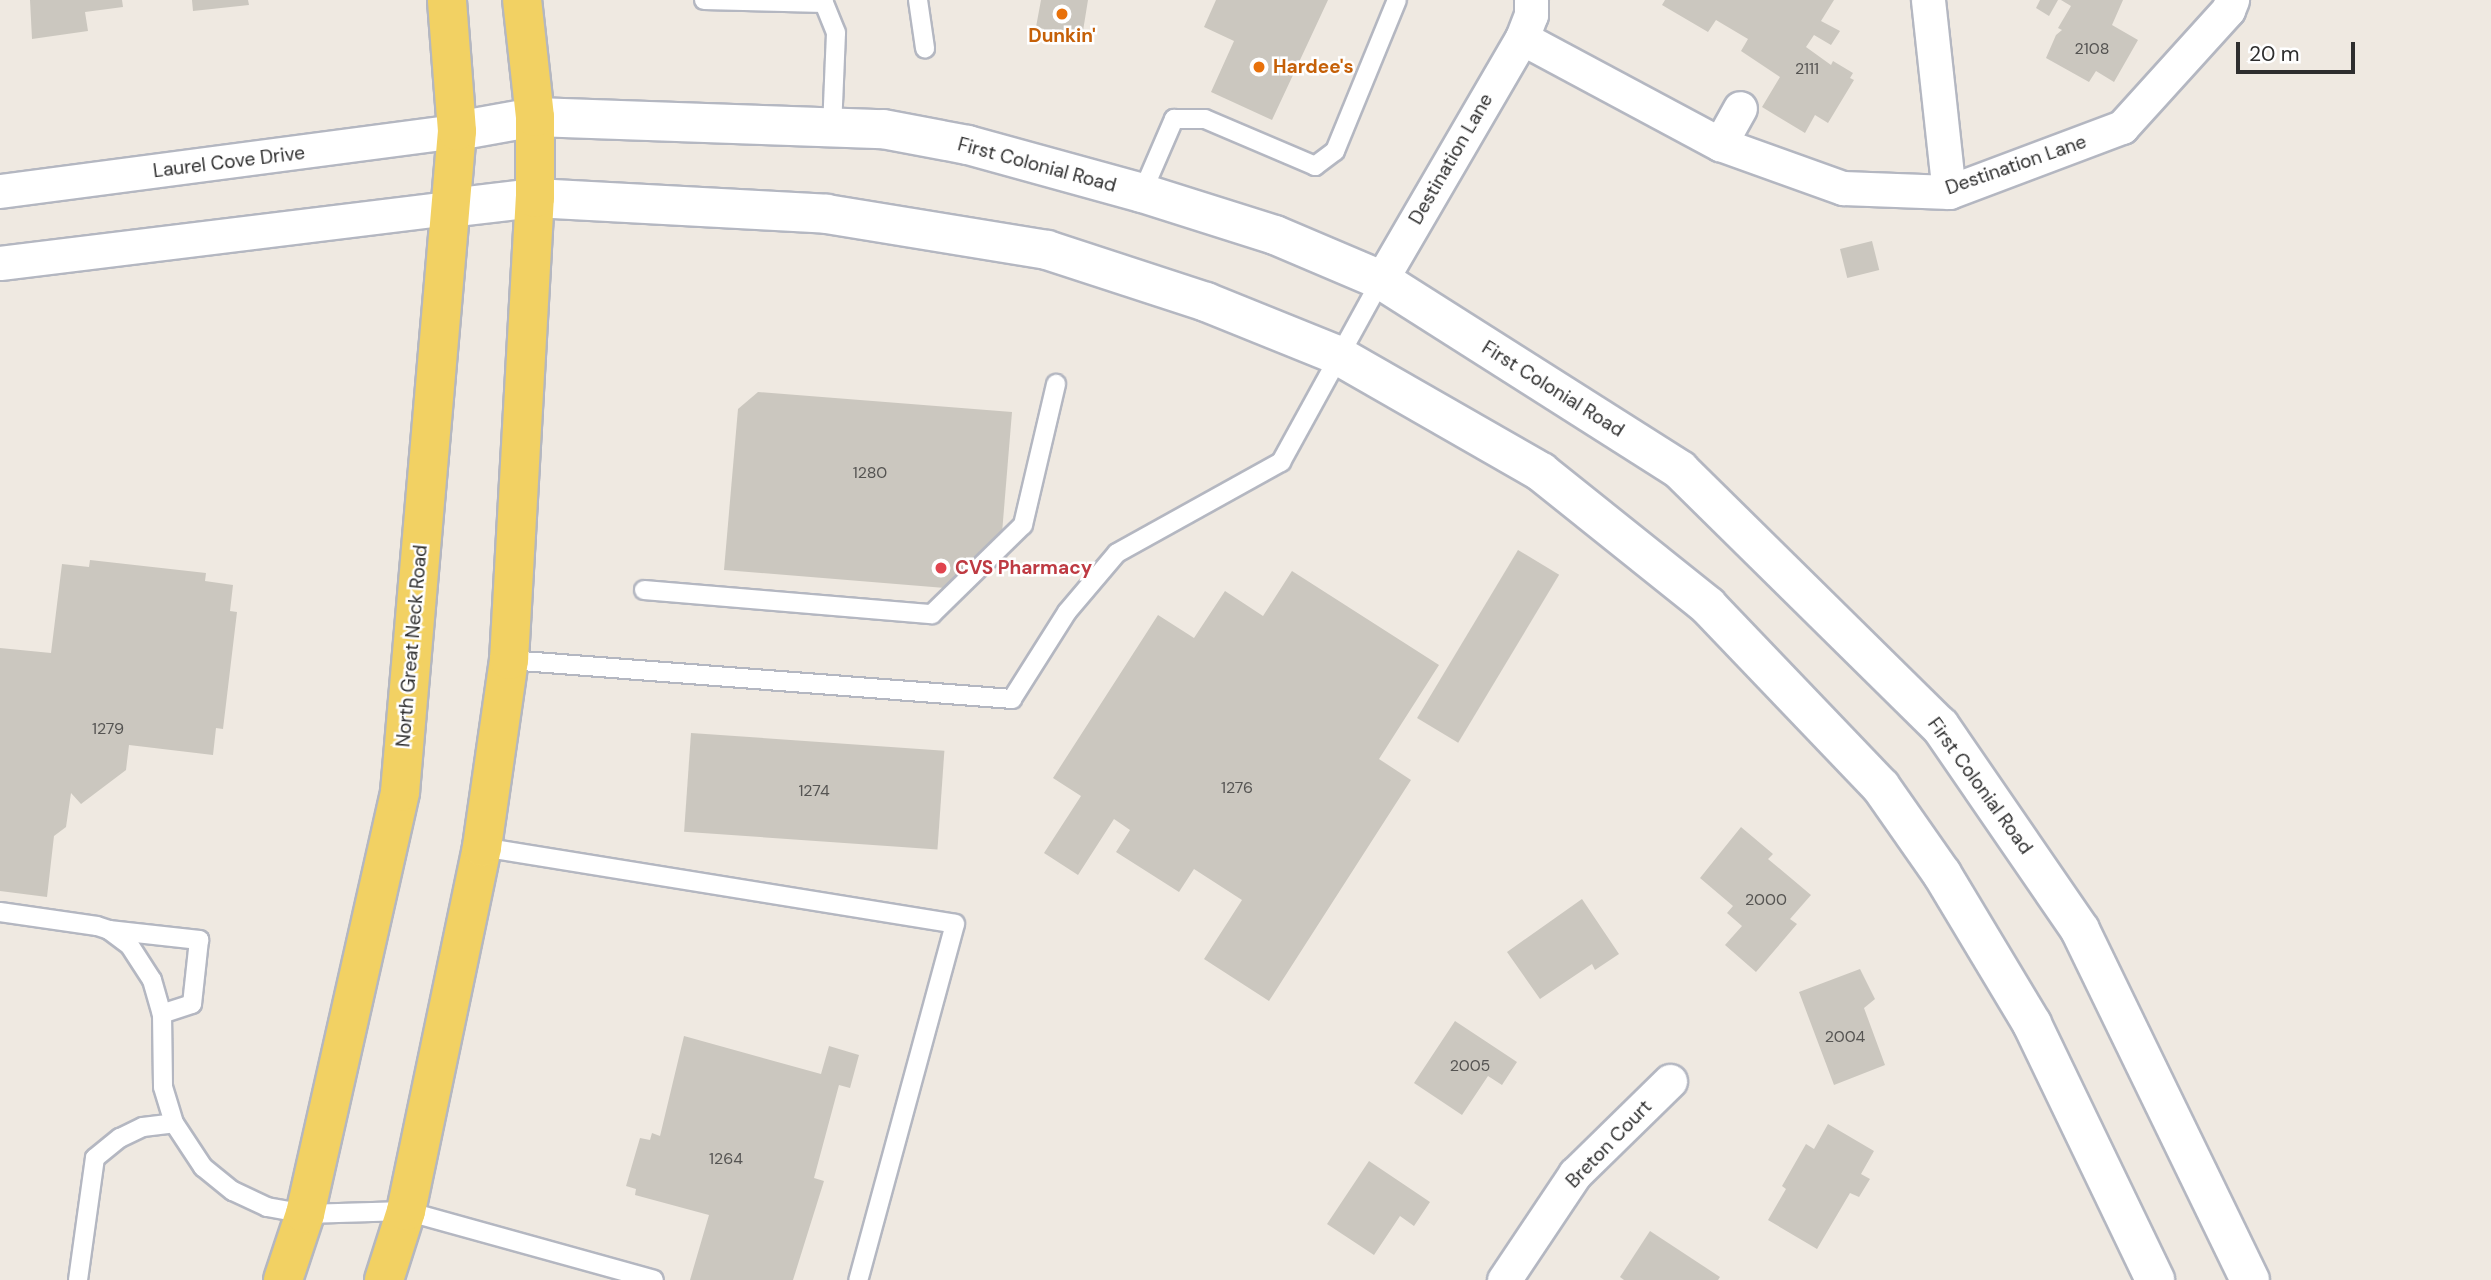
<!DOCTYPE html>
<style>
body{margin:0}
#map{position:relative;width:2491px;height:1280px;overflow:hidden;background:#efe9e1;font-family:"DM Sans",sans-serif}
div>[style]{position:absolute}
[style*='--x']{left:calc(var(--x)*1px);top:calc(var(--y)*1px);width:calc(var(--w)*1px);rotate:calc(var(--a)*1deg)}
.building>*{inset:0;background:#cbc7bf;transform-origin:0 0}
.roads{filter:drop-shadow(2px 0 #b4b7c1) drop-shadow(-2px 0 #b4b7c1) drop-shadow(0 2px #b4b7c1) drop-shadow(0 -2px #b4b7c1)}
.service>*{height:18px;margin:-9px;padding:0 9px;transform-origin:9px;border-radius:9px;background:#fff}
.minor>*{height:33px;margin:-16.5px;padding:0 16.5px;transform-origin:16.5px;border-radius:16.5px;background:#fff}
.secondary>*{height:38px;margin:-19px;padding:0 19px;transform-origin:19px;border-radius:19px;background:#fff}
.primary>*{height:38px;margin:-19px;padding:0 19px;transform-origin:19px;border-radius:19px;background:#f2d163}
.dots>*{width:19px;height:19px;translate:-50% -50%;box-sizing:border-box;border:4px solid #fff;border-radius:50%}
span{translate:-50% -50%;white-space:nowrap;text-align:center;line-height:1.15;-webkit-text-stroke:5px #fff;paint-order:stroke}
.number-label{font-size:16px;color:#555452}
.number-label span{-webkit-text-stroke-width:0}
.food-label{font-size:19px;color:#c56008;font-weight:700}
.left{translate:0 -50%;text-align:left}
.street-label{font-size:19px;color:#2e2e2e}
.health-label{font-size:19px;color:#be3a42;font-weight:700}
.scale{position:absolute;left:2236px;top:42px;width:119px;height:32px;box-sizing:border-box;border:4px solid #2e2e2e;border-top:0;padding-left:9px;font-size:21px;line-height:24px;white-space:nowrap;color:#2e2e2e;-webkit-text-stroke:5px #fff;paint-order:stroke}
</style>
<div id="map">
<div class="building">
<div style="clip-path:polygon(30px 0,122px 0,123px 7px,85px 12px,88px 31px,32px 39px)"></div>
<div style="clip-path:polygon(192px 0,248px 0,249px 5px,193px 11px)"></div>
<div style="clip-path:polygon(1041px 0,1088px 0,1082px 37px,1057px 32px,1056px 38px,1043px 35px,1044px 29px,1036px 27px)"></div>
<div style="clip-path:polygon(1216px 0,1328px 0,1272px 120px,1211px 92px,1234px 41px,1204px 27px)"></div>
<div style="clip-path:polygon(1665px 0,1834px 0,1821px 21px,1840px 31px,1831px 45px,1814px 35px,1806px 47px,1831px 65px,1833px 61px,1853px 73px,1850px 78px,1854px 80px,1828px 123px,1815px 115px,1805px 133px,1762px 107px,1780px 77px,1741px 51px,1748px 39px,1716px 20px,1708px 32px,1662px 5px)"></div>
<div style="clip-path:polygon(2040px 0,2058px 0,2049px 16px,2036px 8px)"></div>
<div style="clip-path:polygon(2061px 0,2123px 0,2112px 25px,2138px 40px,2114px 82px,2096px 71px,2089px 82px,2046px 58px,2056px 35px,2062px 30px,2058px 28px,2071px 6px)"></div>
<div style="left:1872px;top:241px;width:30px;height:33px;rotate:76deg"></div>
<div style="clip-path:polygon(758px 392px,1012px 412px,1002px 533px,945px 588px,724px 570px,738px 409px)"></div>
<div style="left:1518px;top:550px;width:48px;height:196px;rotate:31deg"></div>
<div style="clip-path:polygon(90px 560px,206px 573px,205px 581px,233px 585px,230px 611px,237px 612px,223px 729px,216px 728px,213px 755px,129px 745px,126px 770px,81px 804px,71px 793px,66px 827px,54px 836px,47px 897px,0 891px,0 648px,51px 653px,62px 564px,89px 567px)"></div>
<div style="clip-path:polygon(1292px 571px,1439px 665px,1379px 759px,1411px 780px,1269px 1001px,1204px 959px,1242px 900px,1194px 869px,1179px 892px,1116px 852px,1130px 830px,1114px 819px,1078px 875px,1044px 853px,1081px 796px,1053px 778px,1158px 615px,1194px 638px,1225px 591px,1263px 616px)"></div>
<div style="left:691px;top:733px;width:254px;height:99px;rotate:4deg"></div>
<div style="clip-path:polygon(1741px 827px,1773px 854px,1768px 859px,1811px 895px,1790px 919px,1797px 924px,1756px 972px,1725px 945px,1742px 926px,1727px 913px,1733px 906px,1700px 878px)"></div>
<div style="clip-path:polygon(1582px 899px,1619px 954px,1595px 970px,1592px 964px,1540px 999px,1507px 952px)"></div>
<div style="clip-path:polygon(1860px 969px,1875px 999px,1864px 1008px,1885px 1065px,1834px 1085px,1799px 992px)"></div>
<div style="clip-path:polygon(1455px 1021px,1517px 1062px,1502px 1085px,1488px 1076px,1462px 1115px,1414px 1083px)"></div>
<div style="clip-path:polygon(684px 1036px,821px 1074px,829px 1046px,859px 1055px,850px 1088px,839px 1085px,814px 1178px,824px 1181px,793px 1280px,690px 1280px,709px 1215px,635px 1195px,636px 1189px,626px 1186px,640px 1138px,650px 1140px,652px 1133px,660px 1136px)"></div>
<div style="clip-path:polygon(1828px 1124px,1874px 1151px,1861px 1174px,1870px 1179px,1859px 1197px,1850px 1193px,1817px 1249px,1768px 1220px,1786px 1189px,1782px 1186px,1806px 1144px,1814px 1149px)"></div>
<div style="clip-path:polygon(1369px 1161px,1430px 1202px,1414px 1226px,1400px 1216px,1374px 1255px,1327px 1224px)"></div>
<div style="clip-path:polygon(1650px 1231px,1720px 1277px,1718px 1280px,1624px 1280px,1620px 1277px)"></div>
</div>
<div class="roads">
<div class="service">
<div style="--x:704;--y:0;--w:120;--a:1.4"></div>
<div style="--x:824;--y:3;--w:32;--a:68"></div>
<div style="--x:836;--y:33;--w:95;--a:92.4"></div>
<div style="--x:918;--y:0;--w:49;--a:81.7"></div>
<div style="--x:1142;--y:193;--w:81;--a:-66.6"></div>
<div style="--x:1174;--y:119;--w:31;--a:0"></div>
<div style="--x:1205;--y:119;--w:120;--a:23.1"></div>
<div style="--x:1315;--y:166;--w:25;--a:-37"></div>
<div style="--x:1335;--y:151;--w:163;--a:-67.7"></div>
<div style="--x:644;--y:590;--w:289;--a:4.8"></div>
<div style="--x:932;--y:614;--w:127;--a:-44.4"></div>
<div style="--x:1023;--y:525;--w:145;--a:-76.8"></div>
<div style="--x:509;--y:660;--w:505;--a:4.43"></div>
<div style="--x:1012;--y:699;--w:103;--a:-57.7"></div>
<div style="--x:1067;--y:612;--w:77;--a:-49.7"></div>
<div style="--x:1117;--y:553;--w:188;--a:-29"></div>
<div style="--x:1281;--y:462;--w:208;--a:-61.2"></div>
<div style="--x:482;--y:847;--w:479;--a:9.2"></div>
<div style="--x:955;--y:924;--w:369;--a:105.2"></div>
<div style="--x:0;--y:912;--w:98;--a:8.2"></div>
<div style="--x:97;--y:926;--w:13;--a:18"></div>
<div style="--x:109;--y:930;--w:26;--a:37"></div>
<div style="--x:130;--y:946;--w:40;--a:57.1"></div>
<div style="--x:152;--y:980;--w:35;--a:74"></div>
<div style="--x:162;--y:1014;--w:73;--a:89.2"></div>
<div style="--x:163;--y:1087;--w:38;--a:73"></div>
<div style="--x:174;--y:1123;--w:53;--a:56.6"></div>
<div style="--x:203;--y:1167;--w:38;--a:39"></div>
<div style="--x:233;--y:1191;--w:38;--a:25"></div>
<div style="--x:267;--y:1207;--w:39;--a:10"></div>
<div style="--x:305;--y:1214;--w:101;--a:-1.7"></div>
<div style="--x:406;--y:1211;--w:257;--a:15.5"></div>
<div style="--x:109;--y:930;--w:91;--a:6.3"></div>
<div style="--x:199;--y:940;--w:64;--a:96.2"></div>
<div style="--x:192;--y:1004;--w:32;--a:162"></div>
<div style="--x:78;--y:1280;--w:123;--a:-82.1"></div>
<div style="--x:95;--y:1158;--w:32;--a:-39"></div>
<div style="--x:120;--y:1138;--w:25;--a:-26"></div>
<div style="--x:143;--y:1127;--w:31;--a:-7"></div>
</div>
<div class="minor">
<div style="--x:1928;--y:0;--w:193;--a:83.8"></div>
<div style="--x:1522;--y:38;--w:225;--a:28.2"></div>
<div style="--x:1720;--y:144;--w:131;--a:19.7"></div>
<div style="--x:1843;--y:188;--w:106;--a:2.2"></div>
<div style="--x:1949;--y:192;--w:185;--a:-20.6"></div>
<div style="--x:2122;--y:127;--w:158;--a:-47.8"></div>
<div style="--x:2228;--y:10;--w:11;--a:-68"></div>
<div style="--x:1720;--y:144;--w:41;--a:-60.9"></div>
<div style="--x:0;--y:191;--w:461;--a:-7.5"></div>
<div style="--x:0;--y:263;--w:453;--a:-7"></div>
<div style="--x:1381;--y:280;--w:280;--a:-59.8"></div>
<div style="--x:1522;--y:38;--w:25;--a:-69"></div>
<div style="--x:1531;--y:15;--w:15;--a:-90"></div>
<div style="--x:1504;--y:1280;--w:128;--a:-56.2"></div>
<div style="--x:1575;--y:1174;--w:133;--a:-44.4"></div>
</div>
<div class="secondary">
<div style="--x:457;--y:131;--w:79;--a:-10.2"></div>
<div style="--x:535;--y:117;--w:348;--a:2"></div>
<div style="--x:883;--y:129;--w:86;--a:10.7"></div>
<div style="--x:968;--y:145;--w:180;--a:15.4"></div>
<div style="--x:1142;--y:193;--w:139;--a:17.5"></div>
<div style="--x:1275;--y:235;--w:115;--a:23"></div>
<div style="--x:1381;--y:280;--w:354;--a:32.4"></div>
<div style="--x:1680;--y:470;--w:365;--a:44.6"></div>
<div style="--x:1940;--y:726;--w:247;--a:55.5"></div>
<div style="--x:2080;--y:930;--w:389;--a:64.1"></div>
<div style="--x:450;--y:208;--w:86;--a:-6.7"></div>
<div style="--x:535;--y:198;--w:292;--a:3.1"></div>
<div style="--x:827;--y:214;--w:223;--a:9.3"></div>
<div style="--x:1047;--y:250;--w:167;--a:18.1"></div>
<div style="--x:1206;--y:302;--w:141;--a:22"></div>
<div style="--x:1337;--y:355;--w:235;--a:29.8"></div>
<div style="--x:1541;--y:472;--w:214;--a:38.7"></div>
<div style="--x:1708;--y:606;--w:250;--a:46.3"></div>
<div style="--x:1881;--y:787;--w:106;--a:55"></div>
<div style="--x:1942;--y:874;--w:175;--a:59"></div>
<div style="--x:2032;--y:1024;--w:284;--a:64.3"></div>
</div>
<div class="primary">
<div style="--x:283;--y:1280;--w:70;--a:-71.6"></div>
<div style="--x:305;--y:1214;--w:433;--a:-77.3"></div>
<div style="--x:400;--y:792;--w:663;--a:-85.07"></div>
<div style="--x:457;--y:131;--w:131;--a:-94.4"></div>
<div style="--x:384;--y:1280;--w:72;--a:-72.3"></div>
<div style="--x:406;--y:1211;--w:372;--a:-78.2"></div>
<div style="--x:482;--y:847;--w:189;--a:-81.8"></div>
<div style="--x:509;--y:660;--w:463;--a:-86.8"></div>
<div style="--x:535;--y:198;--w:81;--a:-90"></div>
<div style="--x:535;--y:117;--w:118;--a:-96.3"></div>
</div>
</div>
<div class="dots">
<div style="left:1062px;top:14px;background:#e8710a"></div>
<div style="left:1259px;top:67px;background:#e8710a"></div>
<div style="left:941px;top:568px;background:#e0444e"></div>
</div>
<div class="number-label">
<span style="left:2092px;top:49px">2108</span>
<span style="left:1807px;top:69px">2111</span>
<span style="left:870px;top:473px">1280</span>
<span style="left:108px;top:729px">1279</span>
<span style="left:1237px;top:788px">1276</span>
<span style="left:814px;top:791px">1274</span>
<span style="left:1766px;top:900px">2000</span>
<span style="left:1845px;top:1037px">2004</span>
<span style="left:1470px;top:1066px">2005</span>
<span style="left:726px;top:1159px">1264</span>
</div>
<div class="food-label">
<span style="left:1062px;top:36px">Dunkin'</span>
<span class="left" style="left:1273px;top:67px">Hardee's</span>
</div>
<div class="street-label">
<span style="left:1451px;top:159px;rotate:-60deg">Destination Lane</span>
<span style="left:229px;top:162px;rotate:-7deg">Laurel Cove Drive</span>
<span style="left:1037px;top:165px;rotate:15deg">First Colonial Road</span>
<span style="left:2016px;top:165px;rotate:-19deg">Destination Lane</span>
<span style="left:1553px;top:389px;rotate:32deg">First Colonial Road</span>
<span style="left:412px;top:646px;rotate:-85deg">North Great Neck Road</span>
<span style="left:1980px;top:786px;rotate:54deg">First Colonial Road</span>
<span style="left:1609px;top:1144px;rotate:-46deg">Breton Court</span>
</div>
<div class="health-label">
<span class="left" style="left:955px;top:568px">CVS Pharmacy</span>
</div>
<div class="scale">20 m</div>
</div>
